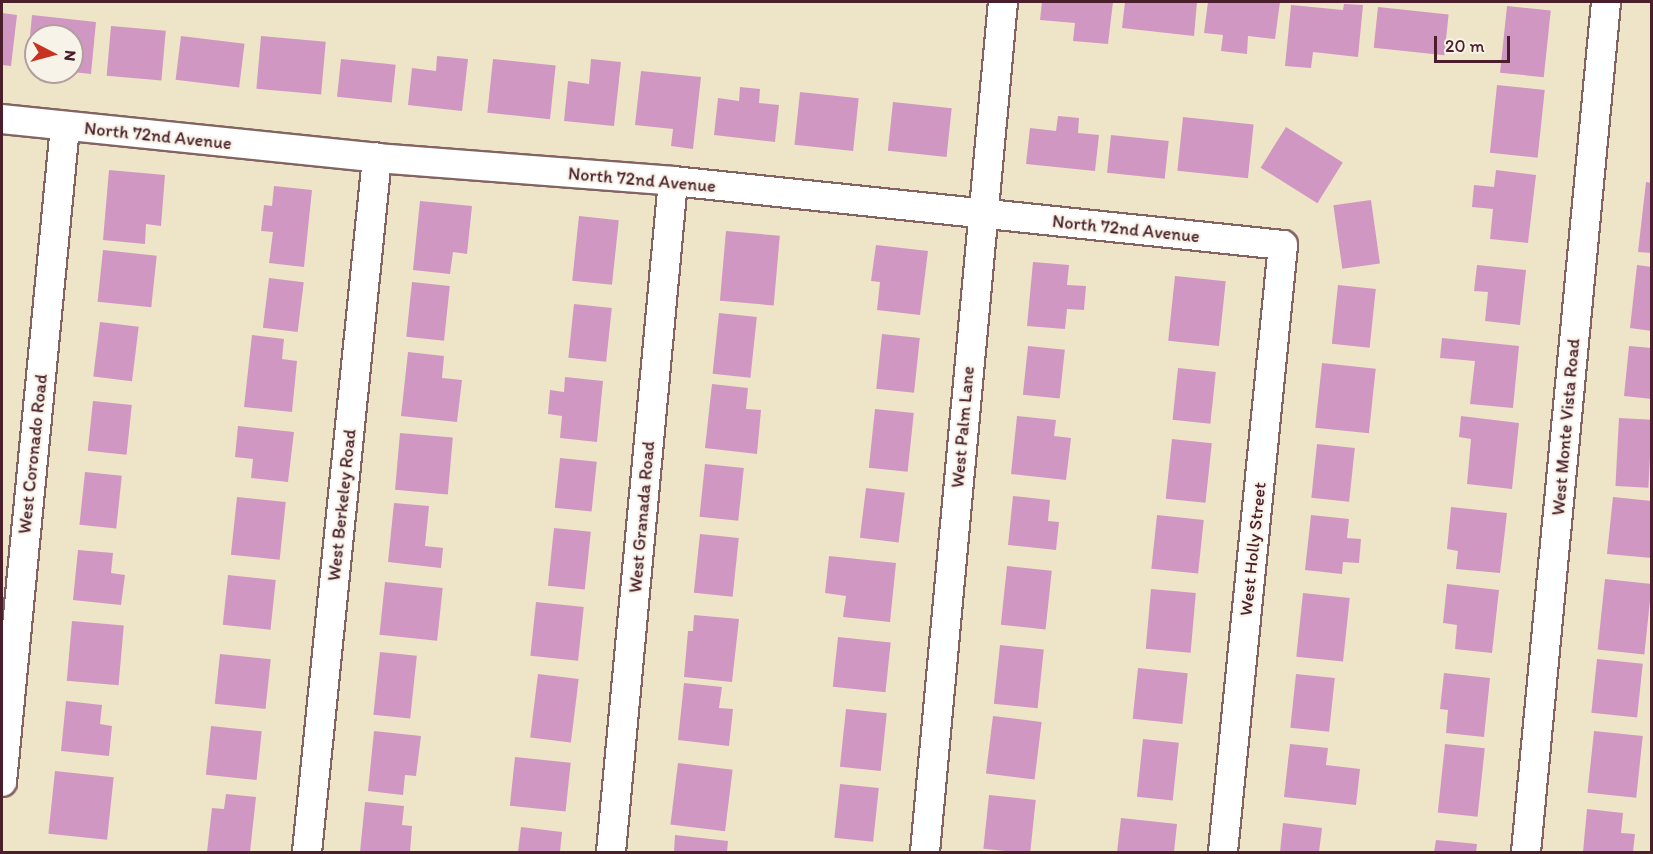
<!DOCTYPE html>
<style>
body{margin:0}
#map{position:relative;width:1653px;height:854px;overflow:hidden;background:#eee5c8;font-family:Itim,sans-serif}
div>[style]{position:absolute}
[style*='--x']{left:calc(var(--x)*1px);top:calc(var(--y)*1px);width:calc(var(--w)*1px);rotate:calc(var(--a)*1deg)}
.building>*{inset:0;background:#d197c3;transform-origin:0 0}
.roads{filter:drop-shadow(2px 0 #836462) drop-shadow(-2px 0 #836462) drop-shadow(0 2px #836462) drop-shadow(0 -2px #836462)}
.minor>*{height:28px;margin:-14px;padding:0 14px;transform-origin:14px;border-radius:14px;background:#fff}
span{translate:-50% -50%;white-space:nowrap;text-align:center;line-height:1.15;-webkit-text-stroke:4.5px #f7f3e8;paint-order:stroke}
.street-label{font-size:18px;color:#4a1f2b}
.frame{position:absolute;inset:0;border:3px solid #4a1f2b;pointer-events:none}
.north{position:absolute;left:24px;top:24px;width:60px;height:60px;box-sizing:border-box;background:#f7f3e8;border:2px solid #b29e9c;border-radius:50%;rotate:96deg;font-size:16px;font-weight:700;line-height:24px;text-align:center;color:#4a1f2b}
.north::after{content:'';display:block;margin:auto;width:21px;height:27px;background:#c8321e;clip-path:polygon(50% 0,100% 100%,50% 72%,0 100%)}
.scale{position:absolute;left:1434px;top:36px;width:76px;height:27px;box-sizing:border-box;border:3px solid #4a1f2b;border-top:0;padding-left:8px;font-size:18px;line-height:21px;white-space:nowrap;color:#4a1f2b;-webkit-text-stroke:4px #f7f3e8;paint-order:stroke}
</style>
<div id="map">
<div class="building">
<div style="clip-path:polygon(1042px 2px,1113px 2px,1108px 44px,1073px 41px,1075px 23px,1040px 20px)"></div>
<div style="clip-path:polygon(1125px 2px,1197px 2px,1194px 36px,1122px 28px)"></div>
<div style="clip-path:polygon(1208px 2px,1280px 2px,1275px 39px,1248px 36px,1247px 54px,1221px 51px,1223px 35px,1204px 33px)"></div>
<div style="clip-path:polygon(1344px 4px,1363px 5px,1358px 57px,1313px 52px,1311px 68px,1285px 66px,1291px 5px,1343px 10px)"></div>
<div style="left:1507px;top:6px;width:44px;height:67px;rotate:6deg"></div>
<div style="left:1378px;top:7px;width:71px;height:41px;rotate:6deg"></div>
<div style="clip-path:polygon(2px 13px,17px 15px,11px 66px,2px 65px)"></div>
<div style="clip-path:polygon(32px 15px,96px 22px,91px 74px,72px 72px,72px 36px,36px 36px,36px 68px,27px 67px)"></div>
<div style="left:111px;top:26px;width:55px;height:50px;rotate:5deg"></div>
<div style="left:181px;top:36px;width:64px;height:44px;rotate:7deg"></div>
<div style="left:261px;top:36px;width:65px;height:53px;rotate:5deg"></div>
<div style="clip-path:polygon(437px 56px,468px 59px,462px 111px,408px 105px,412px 68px,436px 71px)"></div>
<div style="left:341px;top:59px;width:55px;height:38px;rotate:6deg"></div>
<div style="left:493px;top:59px;width:63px;height:54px;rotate:6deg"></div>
<div style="clip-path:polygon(591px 59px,621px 62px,614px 126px,564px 121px,568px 81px,589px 84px)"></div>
<div style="clip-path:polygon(641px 71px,701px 77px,693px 149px,671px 146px,673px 129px,635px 125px)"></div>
<div style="left:1497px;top:85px;width:48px;height:68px;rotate:6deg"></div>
<div style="clip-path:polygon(740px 87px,760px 89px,759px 103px,779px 105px,775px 142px,714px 135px,718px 98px,739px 101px)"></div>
<div style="left:800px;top:92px;width:59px;height:53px;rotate:6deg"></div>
<div style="left:893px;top:102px;width:59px;height:49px;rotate:6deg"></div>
<div style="clip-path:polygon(1058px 116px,1079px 118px,1078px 133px,1099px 135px,1095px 171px,1026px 164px,1030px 128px,1056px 131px)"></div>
<div style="left:1183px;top:117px;width:71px;height:54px;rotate:6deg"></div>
<div style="left:1286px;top:127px;width:67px;height:48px;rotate:32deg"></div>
<div style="left:1111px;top:135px;width:58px;height:38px;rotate:6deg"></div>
<div style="clip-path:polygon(109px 170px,165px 175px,161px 226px,146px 224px,145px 244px,103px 240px)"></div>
<div style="clip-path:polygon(1496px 170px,1536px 175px,1528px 243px,1490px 239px,1493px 209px,1472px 207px,1474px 185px,1494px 187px)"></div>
<div style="clip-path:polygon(1646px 182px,1652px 183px,1652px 253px,1638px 252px)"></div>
<div style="clip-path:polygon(274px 186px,312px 190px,304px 267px,269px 263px,273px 232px,261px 231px,264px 205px,272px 206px)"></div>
<div style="left:1371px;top:200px;width:64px;height:38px;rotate:82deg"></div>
<div style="clip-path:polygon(420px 201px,472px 206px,467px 254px,453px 252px,450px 274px,413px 270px)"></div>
<div style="left:579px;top:216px;width:40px;height:65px;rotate:6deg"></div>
<div style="left:726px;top:231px;width:54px;height:70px;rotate:5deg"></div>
<div style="clip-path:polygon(876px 245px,928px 251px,920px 315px,877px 310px,880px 282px,871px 281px)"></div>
<div style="left:103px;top:250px;width:54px;height:52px;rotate:6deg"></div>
<div style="clip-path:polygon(1033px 262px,1069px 265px,1067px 285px,1086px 286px,1084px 310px,1067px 309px,1065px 329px,1027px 326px)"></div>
<div style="clip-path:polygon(1477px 265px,1526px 270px,1520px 325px,1485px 321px,1488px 292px,1474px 291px)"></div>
<div style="clip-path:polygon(1637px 265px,1652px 267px,1652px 331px,1630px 328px)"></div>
<div style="left:1175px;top:276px;width:51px;height:65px;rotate:6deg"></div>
<div style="left:269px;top:278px;width:35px;height:50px;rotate:7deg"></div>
<div style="left:412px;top:282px;width:38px;height:55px;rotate:6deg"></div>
<div style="left:1338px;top:285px;width:38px;height:59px;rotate:6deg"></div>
<div style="left:574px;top:304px;width:38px;height:54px;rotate:6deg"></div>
<div style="left:719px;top:313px;width:38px;height:61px;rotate:6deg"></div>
<div style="left:100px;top:322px;width:39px;height:55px;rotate:7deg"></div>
<div style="left:882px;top:334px;width:38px;height:55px;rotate:6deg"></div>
<div style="clip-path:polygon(252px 335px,284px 339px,282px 359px,297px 361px,292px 412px,244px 407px)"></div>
<div style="clip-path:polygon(1442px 338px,1519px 346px,1513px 408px,1470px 404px,1475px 361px,1440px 358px)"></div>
<div style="left:1028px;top:346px;width:37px;height:49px;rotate:6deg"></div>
<div style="clip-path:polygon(1629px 346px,1652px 348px,1652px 399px,1624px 396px)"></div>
<div style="clip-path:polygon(408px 352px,444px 356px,442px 378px,462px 380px,457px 422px,401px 416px)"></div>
<div style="left:1322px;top:363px;width:54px;height:65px;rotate:6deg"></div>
<div style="left:1178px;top:368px;width:38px;height:52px;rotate:6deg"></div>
<div style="clip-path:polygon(565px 377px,603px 381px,597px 442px,560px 438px,562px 416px,548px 414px,550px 390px,564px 392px)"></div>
<div style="clip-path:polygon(712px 384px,748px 388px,746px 409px,761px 410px,757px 454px,705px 448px)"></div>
<div style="left:93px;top:401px;width:39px;height:50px;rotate:6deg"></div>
<div style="left:875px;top:409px;width:39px;height:59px;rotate:6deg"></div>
<div style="clip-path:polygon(1017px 416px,1056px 420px,1054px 436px,1071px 438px,1066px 480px,1011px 474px)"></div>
<div style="clip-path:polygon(1461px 416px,1519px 423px,1512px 489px,1467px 484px,1471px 439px,1459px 437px)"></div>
<div style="left:1619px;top:418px;width:33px;height:68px;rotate:3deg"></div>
<div style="clip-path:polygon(238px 426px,294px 432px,288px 482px,251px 478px,253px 459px,235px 457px)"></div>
<div style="left:400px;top:433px;width:53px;height:57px;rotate:5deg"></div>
<div style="left:1172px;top:439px;width:40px;height:60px;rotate:6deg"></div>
<div style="left:1317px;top:444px;width:38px;height:54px;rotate:6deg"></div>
<div style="left:560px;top:458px;width:37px;height:50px;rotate:6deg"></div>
<div style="left:705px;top:464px;width:39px;height:53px;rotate:6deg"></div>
<div style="left:85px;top:472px;width:37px;height:53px;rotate:6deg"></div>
<div style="left:866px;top:488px;width:39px;height:50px;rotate:7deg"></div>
<div style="clip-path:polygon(1013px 496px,1050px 500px,1048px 521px,1059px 522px,1056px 550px,1008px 545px)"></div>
<div style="left:237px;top:497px;width:49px;height:58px;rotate:6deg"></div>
<div style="clip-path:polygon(1613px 497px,1652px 501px,1652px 558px,1607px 554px)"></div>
<div style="clip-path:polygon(394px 503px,429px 506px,425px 546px,443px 548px,441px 568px,388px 562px)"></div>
<div style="clip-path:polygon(1451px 507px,1507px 513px,1500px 573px,1456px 569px,1458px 551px,1447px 549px)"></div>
<div style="left:1157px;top:515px;width:47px;height:54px;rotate:6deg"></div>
<div style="clip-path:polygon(1311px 515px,1349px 519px,1347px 538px,1361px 539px,1359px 563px,1343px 562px,1342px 574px,1305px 570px)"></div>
<div style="left:554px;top:528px;width:37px;height:58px;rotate:6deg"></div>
<div style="left:700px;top:534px;width:39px;height:59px;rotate:6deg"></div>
<div style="clip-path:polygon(78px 550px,113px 553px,111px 573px,125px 575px,121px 605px,73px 600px)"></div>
<div style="clip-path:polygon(829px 556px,896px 563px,890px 622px,843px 617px,846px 596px,825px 593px)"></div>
<div style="left:1007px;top:566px;width:45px;height:59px;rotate:6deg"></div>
<div style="left:228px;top:575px;width:48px;height:50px;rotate:6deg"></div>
<div style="left:1605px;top:579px;width:47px;height:71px;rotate:6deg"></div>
<div style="left:385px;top:582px;width:58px;height:53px;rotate:6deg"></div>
<div style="clip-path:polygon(1447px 584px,1499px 590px,1492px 653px,1455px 649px,1457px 625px,1443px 623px)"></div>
<div style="left:1151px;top:589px;width:45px;height:60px;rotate:5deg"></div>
<div style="left:1303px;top:593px;width:47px;height:64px;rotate:6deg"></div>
<div style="left:536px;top:602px;width:48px;height:54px;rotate:6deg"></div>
<div style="clip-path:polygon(694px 615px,739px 619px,732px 682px,684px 677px,688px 631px,693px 631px)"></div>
<div style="left:72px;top:621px;width:52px;height:60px;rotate:5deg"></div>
<div style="left:838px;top:637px;width:53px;height:50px;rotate:6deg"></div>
<div style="left:1000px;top:645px;width:44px;height:59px;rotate:6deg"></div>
<div style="left:380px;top:652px;width:37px;height:63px;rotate:6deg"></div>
<div style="left:220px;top:654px;width:51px;height:50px;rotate:6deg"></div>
<div style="left:1597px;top:659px;width:46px;height:54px;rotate:6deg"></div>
<div style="left:1138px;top:668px;width:50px;height:51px;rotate:6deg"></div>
<div style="clip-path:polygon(1444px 673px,1490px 678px,1484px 737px,1446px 733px,1448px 710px,1440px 709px)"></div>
<div style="left:538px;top:674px;width:41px;height:64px;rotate:7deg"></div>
<div style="left:1296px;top:674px;width:39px;height:54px;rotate:6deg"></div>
<div style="clip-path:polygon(684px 683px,722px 687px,719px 708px,733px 709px,729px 746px,678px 740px)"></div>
<div style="clip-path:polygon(66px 701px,102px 705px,100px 724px,112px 726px,109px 756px,61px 751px)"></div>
<div style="left:846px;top:709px;width:41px;height:58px;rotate:6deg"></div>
<div style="left:993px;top:716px;width:49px;height:58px;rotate:7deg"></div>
<div style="left:211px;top:726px;width:51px;height:49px;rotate:6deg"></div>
<div style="clip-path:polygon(374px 731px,421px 736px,416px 776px,405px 775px,403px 795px,368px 791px)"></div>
<div style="left:1594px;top:731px;width:49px;height:62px;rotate:6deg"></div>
<div style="left:1143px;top:739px;width:36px;height:58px;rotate:6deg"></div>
<div style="clip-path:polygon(1290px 744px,1328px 748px,1326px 765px,1360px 769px,1356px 805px,1284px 797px)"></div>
<div style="left:1445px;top:744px;width:40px;height:69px;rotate:6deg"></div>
<div style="left:515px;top:757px;width:56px;height:49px;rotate:6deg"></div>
<div style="left:678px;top:763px;width:55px;height:62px;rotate:7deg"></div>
<div style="left:55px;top:771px;width:59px;height:63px;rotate:6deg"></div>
<div style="left:840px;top:784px;width:39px;height:54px;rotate:6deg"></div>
<div style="clip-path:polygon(226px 794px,256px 797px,250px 852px,207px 852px,212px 808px,224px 809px)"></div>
<div style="left:989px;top:795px;width:47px;height:54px;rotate:6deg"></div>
<div style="clip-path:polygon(365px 802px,404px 806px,402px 825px,412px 826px,410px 852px,360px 852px)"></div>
<div style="clip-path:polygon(1587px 809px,1623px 813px,1621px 833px,1635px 834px,1633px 852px,1583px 852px)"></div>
<div style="clip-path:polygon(1121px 818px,1177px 824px,1174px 852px,1117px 852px)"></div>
<div style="clip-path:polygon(1283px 823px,1322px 828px,1319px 852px,1280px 852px)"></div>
<div style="clip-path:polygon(521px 827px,562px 832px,560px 852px,518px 852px)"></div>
<div style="clip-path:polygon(675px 835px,728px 841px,727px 852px,674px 852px)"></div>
<div style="clip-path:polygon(1436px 840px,1477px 844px,1476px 852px,1434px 852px)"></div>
</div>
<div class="roads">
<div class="minor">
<div style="--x:2;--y:119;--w:377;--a:5.9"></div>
<div style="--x:377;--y:158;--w:297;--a:4.4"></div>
<div style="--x:673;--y:181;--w:613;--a:5.99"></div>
<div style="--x:1283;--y:245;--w:610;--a:95.65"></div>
<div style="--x:2;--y:782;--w:659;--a:-84.51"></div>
<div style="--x:307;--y:852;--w:698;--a:-84.24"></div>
<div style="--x:611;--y:852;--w:674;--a:-84.72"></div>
<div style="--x:925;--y:852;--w:854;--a:-84.76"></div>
<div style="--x:1526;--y:852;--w:854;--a:-84.62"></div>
</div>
</div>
<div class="street-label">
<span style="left:158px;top:136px;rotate:6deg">North 72nd Avenue</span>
<span style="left:642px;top:180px;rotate:5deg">North 72nd Avenue</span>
<span style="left:1126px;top:229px;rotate:6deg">North 72nd Avenue</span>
<span style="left:963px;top:427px;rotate:-85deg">West Palm Lane</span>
<span style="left:1566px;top:427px;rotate:-85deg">West Monte Vista Road</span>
<span style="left:33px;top:454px;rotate:-84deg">West Coronado Road</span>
<span style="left:342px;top:505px;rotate:-84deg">West Berkeley Road</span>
<span style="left:642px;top:517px;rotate:-85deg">West Granada Road</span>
<span style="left:1253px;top:549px;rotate:-84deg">West Holly Street</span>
</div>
<div class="frame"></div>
<div class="north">N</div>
<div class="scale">20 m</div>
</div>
